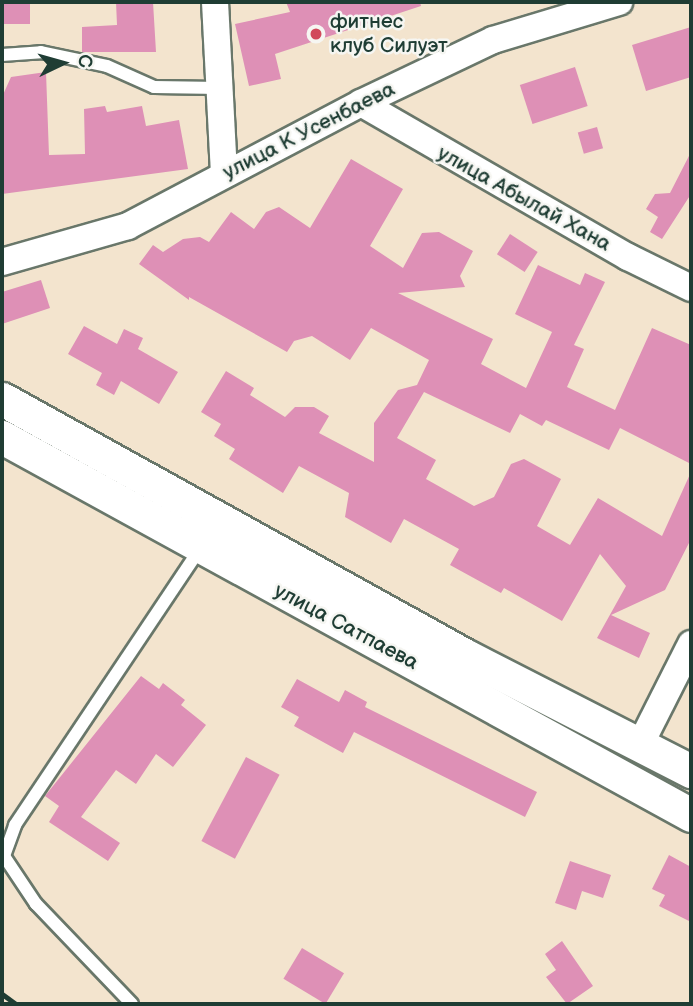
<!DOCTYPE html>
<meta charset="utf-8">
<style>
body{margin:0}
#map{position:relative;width:693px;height:1006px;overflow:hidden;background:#f3e4ce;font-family:"Balsamiq Sans",sans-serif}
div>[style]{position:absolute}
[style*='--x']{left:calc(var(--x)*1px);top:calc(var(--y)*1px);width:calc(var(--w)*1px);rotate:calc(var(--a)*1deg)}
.building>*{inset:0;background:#de90b6;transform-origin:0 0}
.roads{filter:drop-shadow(2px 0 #69776a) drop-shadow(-2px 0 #69776a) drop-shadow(0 2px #69776a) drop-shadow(0 -2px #69776a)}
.service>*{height:12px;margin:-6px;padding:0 6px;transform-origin:6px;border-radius:6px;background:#fff}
.minor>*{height:26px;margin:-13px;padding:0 13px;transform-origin:13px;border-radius:13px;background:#fff}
.tertiary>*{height:33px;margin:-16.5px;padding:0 16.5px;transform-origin:16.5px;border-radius:16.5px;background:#fff}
.rail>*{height:5px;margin:-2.5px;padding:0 2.5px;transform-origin:2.5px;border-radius:2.5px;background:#1f3d34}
.dots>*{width:19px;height:19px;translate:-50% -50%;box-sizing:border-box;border:4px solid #f6f6f2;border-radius:50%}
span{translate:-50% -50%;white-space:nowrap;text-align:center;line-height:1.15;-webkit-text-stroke:5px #f6f6f2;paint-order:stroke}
.poi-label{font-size:21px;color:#1f3d34}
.left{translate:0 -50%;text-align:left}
.street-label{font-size:21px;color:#1f3d34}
.frame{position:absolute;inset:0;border:4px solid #1f3d34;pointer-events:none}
.north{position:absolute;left:28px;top:28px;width:70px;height:70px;-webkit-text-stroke:5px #f6f6f2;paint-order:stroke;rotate:85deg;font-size:19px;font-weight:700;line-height:28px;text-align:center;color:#1f3d34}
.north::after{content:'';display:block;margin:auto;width:24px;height:32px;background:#1f3d34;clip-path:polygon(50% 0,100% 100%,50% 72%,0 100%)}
</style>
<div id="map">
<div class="building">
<div style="left:2px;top:2px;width:28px;height:22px"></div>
<div style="clip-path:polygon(116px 2px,153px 2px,156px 52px,82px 52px,82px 27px,117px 25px)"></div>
<div style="clip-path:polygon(286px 2px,420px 2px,421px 6px,275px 54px,281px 79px,249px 86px,235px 24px,290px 12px)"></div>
<div style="clip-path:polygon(691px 27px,691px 77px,646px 91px,632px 45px)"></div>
<div style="left:575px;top:67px;width:41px;height:58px;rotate:72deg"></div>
<div style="clip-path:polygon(46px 72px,49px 155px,85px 154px,84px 109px,105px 106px,107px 112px,142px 106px,146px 126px,179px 120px,188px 169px,2px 194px,2px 97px,11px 77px)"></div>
<div style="left:597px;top:127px;width:22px;height:20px;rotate:74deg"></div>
<div style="clip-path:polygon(691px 152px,691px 194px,662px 239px,650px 232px,658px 217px,646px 209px,655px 194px,670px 193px)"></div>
<div style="clip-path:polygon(351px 159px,403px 189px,370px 246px,403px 268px,422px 233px,439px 232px,473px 251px,460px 276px,465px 287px,398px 293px,493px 339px,481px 364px,526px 388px,552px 332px,515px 314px,538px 265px,580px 285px,585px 273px,605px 282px,574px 345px,584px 349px,567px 387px,615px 410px,652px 328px,691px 345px,691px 464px,620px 428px,609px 450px,546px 420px,542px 426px,520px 414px,510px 433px,424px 392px,397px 438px,436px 460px,426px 479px,474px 506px,494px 497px,511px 464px,524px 459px,561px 479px,537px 526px,570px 545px,598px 498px,662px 536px,691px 472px,691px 539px,665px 590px,611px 615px,650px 633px,639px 658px,597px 638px,626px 586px,600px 554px,562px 621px,504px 588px,501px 593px,450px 565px,459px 549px,404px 519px,391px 543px,345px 517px,349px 493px,299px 466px,283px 493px,229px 459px,235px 449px,214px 436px,221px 424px,201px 412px,226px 371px,254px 388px,250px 395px,285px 417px,295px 407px,314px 407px,329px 416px,319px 433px,374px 462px,374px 423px,398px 390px,417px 385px,429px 360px,371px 328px,350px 360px,312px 336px,294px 341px,287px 352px,189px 297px,189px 300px,139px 264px,153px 245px,163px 252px,183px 239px,200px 237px,209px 242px,231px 212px,254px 229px,266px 212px,279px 207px,310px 228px)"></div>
<div style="left:510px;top:234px;width:33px;height:24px;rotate:33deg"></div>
<div style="clip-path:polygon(41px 280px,50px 308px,2px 324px,2px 292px)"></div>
<div style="clip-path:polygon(84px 326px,117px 344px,124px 329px,143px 338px,138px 349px,178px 372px,159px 404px,121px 381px,114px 395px,96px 385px,102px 373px,68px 354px)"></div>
<div style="clip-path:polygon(141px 676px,159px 689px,163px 683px,185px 700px,181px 705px,206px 725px,173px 767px,156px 754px,136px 784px,116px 770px,81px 817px,120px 843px,108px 861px,49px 822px,59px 806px,45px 796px)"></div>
<div style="clip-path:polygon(297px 679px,339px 702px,345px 690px,367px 702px,365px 707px,537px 792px,525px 817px,354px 732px,343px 753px,294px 726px,299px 717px,281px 707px)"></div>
<div style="left:246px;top:757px;width:38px;height:95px;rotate:28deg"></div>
<div style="clip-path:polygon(669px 855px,691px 867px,691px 922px,659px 906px,665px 895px,652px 889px)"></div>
<div style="clip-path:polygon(570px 861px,611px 875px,603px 898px,582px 891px,576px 910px,555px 903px)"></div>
<div style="clip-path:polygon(562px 941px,593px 986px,567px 1004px,546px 977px,556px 970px,545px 954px)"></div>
<div style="left:302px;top:948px;width:49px;height:36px;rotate:31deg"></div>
</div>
<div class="roads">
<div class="service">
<div style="--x:2;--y:55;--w:39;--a:-4"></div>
<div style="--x:41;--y:52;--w:67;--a:12"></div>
<div style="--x:107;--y:66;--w:51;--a:24.1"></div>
<div style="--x:154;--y:87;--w:66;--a:0.9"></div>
<div style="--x:132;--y:1004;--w:139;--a:-133.8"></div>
<div style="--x:36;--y:904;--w:58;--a:-123.7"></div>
<div style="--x:4;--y:856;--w:33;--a:-70"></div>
<div style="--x:15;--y:825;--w:332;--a:-56.2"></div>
</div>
<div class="minor">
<div style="--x:215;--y:2;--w:172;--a:87"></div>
<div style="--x:361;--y:103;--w:308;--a:30"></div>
<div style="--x:628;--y:257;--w:70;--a:26.2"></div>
<div style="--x:2;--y:262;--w:131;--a:-15.9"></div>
<div style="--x:128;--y:226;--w:263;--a:-27.8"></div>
<div style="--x:361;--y:103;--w:146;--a:-25.5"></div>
<div style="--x:493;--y:40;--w:132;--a:-16.8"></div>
<div style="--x:641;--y:743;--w:111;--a:-63.2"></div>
</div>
<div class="tertiary">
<div style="--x:2;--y:399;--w:530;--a:28.98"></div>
<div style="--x:466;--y:656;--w:253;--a:27.1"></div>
<div style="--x:2;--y:437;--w:786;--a:28.75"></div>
</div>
</div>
<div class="rail">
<div style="--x:2;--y:994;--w:17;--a:36"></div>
</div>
<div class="dots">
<div style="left:316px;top:34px;background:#d1495b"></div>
</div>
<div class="poi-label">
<span class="left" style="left:330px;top:34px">фитнес<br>клуб Силуэт</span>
</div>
<div class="street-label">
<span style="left:309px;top:131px;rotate:-27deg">улица К Усенбаева</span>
<span style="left:524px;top:199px;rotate:29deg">улица Абылай Хана</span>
<span style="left:346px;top:627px;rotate:28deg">улица Сатпаева</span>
</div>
<div class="frame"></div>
<div class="north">С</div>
</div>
